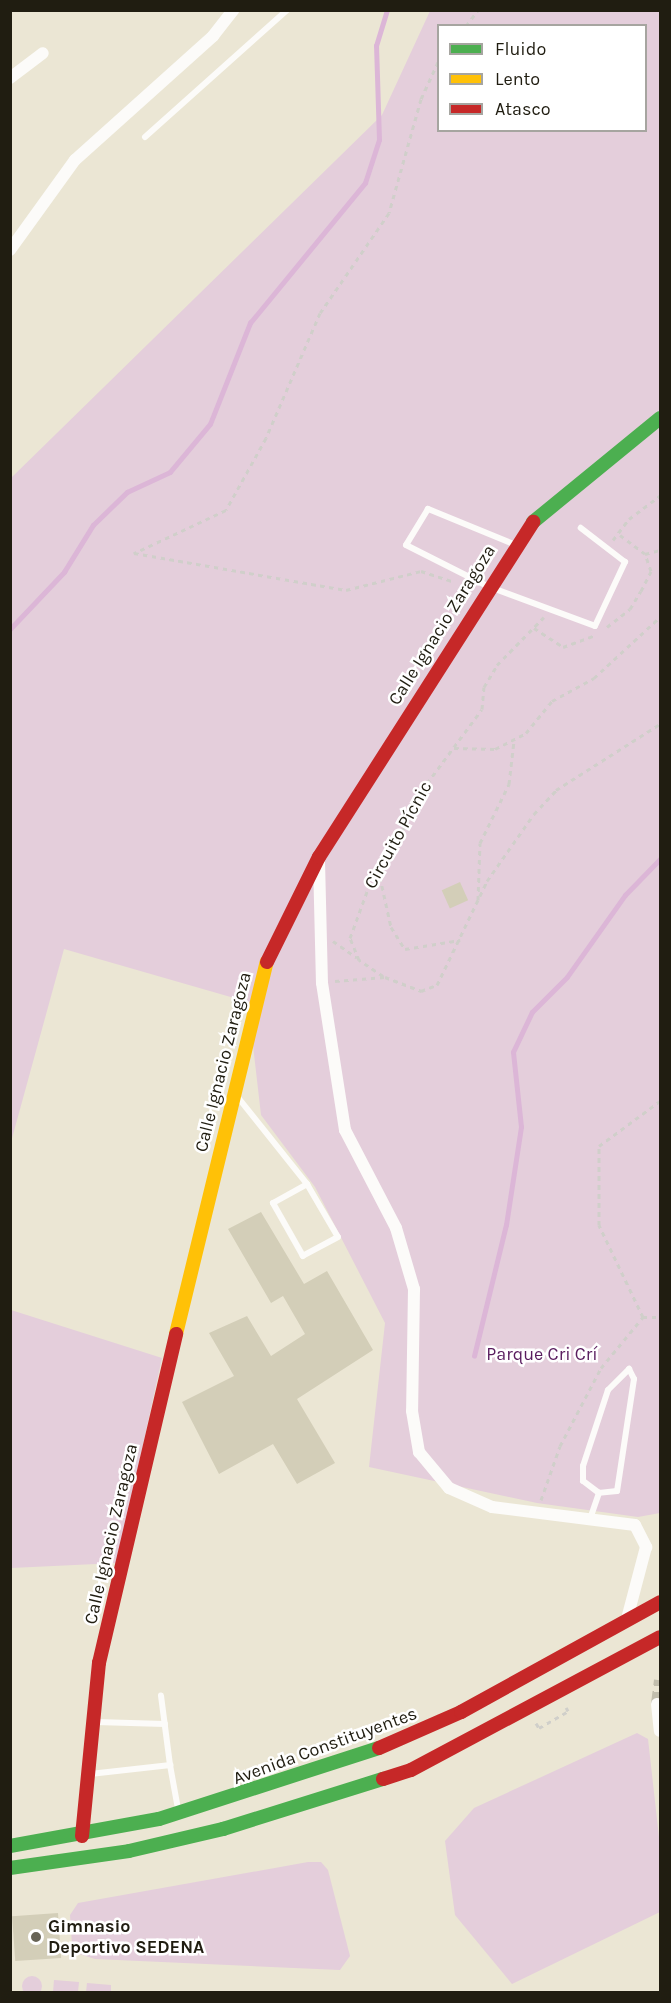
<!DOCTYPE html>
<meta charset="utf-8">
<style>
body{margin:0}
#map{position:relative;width:671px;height:2003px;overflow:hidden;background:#ebe6d4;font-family:Karla,sans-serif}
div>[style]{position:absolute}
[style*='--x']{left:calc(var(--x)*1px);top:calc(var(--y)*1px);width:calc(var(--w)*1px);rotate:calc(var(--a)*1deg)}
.green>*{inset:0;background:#e4cedb}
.round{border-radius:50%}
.stream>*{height:4.5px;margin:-2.25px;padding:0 2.25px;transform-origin:2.25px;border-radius:2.25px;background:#dcb6d7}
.building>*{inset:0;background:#d3ceb8;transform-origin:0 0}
.street-tunnel>*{height:12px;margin-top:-6px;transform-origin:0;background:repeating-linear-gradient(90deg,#c2bead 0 12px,transparent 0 18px)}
.path>*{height:3px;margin-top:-1.5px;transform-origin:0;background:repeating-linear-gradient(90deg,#d0cfca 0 4.5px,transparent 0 9px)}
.lane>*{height:6px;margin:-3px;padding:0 3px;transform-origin:3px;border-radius:3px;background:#fcfbf9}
.street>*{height:12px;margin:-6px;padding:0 6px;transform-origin:6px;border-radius:6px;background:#fcfbf9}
.fast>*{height:14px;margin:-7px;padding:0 7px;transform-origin:7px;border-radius:7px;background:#4caf50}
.slow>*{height:14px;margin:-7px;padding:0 7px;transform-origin:7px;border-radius:7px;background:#ffc107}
.jam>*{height:14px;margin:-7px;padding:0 7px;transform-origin:7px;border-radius:7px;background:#c62828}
.dots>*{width:16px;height:16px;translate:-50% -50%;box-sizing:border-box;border:3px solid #fff;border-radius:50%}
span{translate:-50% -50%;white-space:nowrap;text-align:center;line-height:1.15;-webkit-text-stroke:5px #fff;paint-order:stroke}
.street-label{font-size:18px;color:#201d11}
.park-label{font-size:18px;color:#591c5e}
.poi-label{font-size:18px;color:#201d11;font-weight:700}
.left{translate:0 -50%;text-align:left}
.frame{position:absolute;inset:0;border:12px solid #201d11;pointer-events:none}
.legend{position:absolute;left:437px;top:24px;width:210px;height:108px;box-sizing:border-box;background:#fff;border:2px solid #a6a5a0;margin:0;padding:8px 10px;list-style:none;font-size:18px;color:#201d11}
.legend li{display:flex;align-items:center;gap:12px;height:30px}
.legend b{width:30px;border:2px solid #a6a5a0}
</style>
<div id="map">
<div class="green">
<div style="clip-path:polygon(evenodd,430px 11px,660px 11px,660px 1513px,638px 1517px,537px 1503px,369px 1467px,385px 1323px,315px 1187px,261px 1115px,248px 1002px,64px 949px,11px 1142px,11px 478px,382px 115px,430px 11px,438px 26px,646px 26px,646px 130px,438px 130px,438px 26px)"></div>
<div style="clip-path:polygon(11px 1310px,162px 1358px,117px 1563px,11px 1568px)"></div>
<div style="clip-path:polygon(637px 1733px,648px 1739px,660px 1846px,660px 1912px,512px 1984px,455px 1915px,445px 1841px,474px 1808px)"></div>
<div style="clip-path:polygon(308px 1862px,321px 1862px,328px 1870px,350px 1956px,340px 1970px,95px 1959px,79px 1954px,72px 1944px,70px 1915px,78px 1903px)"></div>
<div class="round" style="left:22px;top:1976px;width:20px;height:20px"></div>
<div style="clip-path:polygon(54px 1980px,79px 1982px,78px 1992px,53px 1992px)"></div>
<div style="clip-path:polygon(87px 1983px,111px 1985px,111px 1992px,86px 1992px)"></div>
</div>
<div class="stream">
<div style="--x:10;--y:629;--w:79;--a:-46.5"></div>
<div style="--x:64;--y:572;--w:55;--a:-58.3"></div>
<div style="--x:93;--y:525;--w:47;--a:-44.1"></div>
<div style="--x:127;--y:492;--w:47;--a:-24.9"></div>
<div style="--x:170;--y:472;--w:62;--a:-50.2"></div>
<div style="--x:210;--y:424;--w:109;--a:-68.4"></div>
<div style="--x:250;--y:323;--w:181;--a:-50.6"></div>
<div style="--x:365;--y:183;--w:45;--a:-72"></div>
<div style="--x:379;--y:140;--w:94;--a:-91.8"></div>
<div style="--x:376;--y:46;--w:38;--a:-73"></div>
<div style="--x:474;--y:1356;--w:135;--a:-76.3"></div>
<div style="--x:506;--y:1225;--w:99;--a:-81.3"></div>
<div style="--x:521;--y:1127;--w:75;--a:-96.1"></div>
<div style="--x:513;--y:1052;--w:44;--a:-64.6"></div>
<div style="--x:532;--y:1012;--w:49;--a:-45"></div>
<div style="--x:567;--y:977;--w:100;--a:-54.7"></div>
<div style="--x:625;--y:895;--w:50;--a:-45.8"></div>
</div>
<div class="building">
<div style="left:460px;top:882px;width:20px;height:20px;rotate:66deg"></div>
<div style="clip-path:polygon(261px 1212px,304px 1284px,327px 1271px,373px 1350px,297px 1399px,335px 1463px,297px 1484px,273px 1444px,219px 1474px,182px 1402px,234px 1376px,209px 1333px,247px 1316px,271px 1356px,305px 1334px,283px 1296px,271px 1303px,228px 1229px)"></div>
<div style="left:58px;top:1913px;width:45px;height:46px;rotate:86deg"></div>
</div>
<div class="street-tunnel">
<div style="--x:657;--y:1704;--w:24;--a:-83"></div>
</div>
<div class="path">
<div style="--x:466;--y:26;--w:20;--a:-53"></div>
<div style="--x:438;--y:62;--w:41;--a:114.7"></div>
<div style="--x:421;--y:99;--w:118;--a:105.7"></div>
<div style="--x:389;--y:213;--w:121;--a:124.6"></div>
<div style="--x:320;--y:313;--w:136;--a:113.4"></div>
<div style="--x:266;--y:438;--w:82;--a:119.1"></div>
<div style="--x:226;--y:510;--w:102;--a:154.9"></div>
<div style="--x:134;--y:553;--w:215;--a:9.9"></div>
<div style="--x:346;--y:590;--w:77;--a:-14.2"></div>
<div style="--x:421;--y:571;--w:35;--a:18"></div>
<div style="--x:620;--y:535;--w:31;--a:37"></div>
<div style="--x:645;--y:554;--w:16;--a:-15"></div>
<div style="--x:613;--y:540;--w:26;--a:-53"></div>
<div style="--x:629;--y:519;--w:39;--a:-37"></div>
<div style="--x:607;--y:627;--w:29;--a:-38"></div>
<div style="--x:630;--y:609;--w:21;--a:-59"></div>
<div style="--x:641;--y:591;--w:22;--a:-63"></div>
<div style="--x:651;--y:571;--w:18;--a:-109"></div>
<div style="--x:534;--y:628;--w:35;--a:33"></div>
<div style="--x:563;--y:647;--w:33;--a:-20"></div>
<div style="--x:454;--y:748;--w:41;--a:1.4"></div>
<div style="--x:495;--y:749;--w:35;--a:-27"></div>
<div style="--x:526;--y:733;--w:41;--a:-50.9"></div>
<div style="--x:552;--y:701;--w:48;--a:-28.7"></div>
<div style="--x:594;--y:678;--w:90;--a:-42.7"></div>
<div style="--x:378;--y:868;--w:60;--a:77.6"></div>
<div style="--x:391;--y:927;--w:26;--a:58"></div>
<div style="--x:405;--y:949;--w:56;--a:-9.3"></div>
<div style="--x:478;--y:900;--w:57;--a:-88"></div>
<div style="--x:480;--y:843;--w:66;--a:-63.8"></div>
<div style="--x:509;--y:784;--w:43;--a:-83.4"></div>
<div style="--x:333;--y:941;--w:29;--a:35"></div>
<div style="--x:383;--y:976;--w:29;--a:-146"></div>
<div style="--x:359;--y:960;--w:24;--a:-112"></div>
<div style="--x:350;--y:938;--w:67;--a:-69.9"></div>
<div style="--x:373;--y:875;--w:62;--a:-56.8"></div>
<div style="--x:407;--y:823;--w:18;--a:-77"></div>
<div style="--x:411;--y:805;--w:119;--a:-53.5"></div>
<div style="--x:482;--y:709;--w:22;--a:-85"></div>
<div style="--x:484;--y:687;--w:26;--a:-59"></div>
<div style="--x:497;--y:665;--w:67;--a:-45.6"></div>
<div style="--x:335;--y:981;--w:50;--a:-4.6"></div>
<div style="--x:385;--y:977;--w:39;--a:21"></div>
<div style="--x:421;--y:991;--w:17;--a:-21"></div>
<div style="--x:437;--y:985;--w:115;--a:-64.3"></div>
<div style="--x:487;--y:881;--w:82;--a:-55"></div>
<div style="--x:534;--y:814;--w:33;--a:-47"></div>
<div style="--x:556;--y:790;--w:123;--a:-32.4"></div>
<div style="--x:643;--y:1317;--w:17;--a:0"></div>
<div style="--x:541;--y:1500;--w:57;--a:-70.6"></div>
<div style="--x:560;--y:1446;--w:88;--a:-62.3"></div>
<div style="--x:601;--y:1368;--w:66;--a:-50.5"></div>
<div style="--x:643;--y:1317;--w:102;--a:-115.6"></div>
<div style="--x:599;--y:1225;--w:79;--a:-90"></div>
<div style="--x:599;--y:1146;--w:76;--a:-36.4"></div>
<div style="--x:536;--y:1723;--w:6;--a:59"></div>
<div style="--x:539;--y:1728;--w:34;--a:-30"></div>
<div style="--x:568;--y:1711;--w:4;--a:-117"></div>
</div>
<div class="lane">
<div style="--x:145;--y:137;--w:191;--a:-41.8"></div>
<div style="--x:511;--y:543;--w:90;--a:-157.7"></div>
<div style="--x:428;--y:509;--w:42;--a:121.4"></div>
<div style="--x:406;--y:545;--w:91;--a:26.8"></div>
<div style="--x:487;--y:586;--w:115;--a:20.3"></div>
<div style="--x:595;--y:626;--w:71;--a:-64.9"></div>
<div style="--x:625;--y:562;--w:56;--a:-142.3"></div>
<div style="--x:236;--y:1095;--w:114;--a:51.4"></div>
<div style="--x:307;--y:1184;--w:61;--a:59.7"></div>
<div style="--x:338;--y:1237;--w:40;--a:152"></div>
<div style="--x:303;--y:1256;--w:61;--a:-119.5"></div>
<div style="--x:273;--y:1203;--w:39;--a:-29"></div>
<div style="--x:629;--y:1369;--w:11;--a:63"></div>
<div style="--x:634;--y:1379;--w:113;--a:98.6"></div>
<div style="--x:617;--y:1491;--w:18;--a:174"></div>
<div style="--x:599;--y:1493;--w:20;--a:-143"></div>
<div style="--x:583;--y:1481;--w:15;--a:-90"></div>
<div style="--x:583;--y:1466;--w:80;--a:-71.8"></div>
<div style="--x:608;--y:1390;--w:30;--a:-45"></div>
<div style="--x:590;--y:1519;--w:28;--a:-71"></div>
<div style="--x:96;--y:1722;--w:69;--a:1.7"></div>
<div style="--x:170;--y:1765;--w:45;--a:79.7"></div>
<div style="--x:90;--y:1774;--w:81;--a:-6.4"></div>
<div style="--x:170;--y:1765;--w:70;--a:-97.4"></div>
</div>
<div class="street">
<div style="--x:10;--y:78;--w:41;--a:-37.1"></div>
<div style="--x:10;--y:250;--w:111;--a:-54.2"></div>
<div style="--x:75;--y:160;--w:186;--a:-41.9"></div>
<div style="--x:213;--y:36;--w:33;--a:-52"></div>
<div style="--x:319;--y:861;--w:122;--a:88.6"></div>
<div style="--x:322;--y:983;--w:149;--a:81.1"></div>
<div style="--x:345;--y:1130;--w:110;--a:62.5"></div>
<div style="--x:396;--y:1228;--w:64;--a:73.6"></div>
<div style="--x:414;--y:1289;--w:122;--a:90.9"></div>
<div style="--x:412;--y:1411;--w:42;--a:80.3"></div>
<div style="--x:419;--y:1452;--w:47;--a:50.2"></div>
<div style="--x:449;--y:1488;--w:47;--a:23.8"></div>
<div style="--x:492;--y:1507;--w:144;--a:7.2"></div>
<div style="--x:635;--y:1525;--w:25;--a:63"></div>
<div style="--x:646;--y:1547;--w:74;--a:104.8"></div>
<div style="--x:657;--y:1704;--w:27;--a:84"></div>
</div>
<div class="fast">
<div style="--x:533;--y:522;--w:164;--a:-39.3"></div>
<div style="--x:10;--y:1846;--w:151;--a:-10.3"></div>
<div style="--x:159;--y:1819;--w:231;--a:-17.9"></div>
<div style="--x:10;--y:1868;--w:120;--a:-8.1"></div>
<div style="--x:129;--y:1851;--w:97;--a:-13.2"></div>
<div style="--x:223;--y:1829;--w:168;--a:-17.4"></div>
</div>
<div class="slow">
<div style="--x:176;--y:1334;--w:383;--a:-76.3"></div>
</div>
<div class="jam">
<div style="--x:267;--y:962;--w:117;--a:-63.7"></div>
<div style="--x:319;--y:857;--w:398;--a:-57.4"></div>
<div style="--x:379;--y:1748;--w:90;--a:-23.7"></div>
<div style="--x:461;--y:1712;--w:227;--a:-28.9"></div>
<div style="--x:383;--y:1779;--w:29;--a:-18"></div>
<div style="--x:411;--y:1770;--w:282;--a:-28.1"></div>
<div style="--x:82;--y:1836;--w:174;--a:-84.4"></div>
<div style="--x:99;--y:1663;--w:338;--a:-76.8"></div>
</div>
<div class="dots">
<div style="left:36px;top:1937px;background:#676355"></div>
</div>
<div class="street-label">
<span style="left:442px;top:625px;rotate:-58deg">Calle Ignacio Zaragoza</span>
<span style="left:398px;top:835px;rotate:-61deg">Circuito Pícnic</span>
<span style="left:223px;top:1062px;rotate:-76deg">Calle Ignacio Zaragoza</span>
<span style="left:111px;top:1534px;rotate:-77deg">Calle Ignacio Zaragoza</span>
<span style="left:325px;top:1746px;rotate:-20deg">Avenida Constituyentes</span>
</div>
<div class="park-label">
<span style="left:542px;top:1354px">Parque Cri Crí</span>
</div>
<div class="poi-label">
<span class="left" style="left:48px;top:1937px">Gimnasio<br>Deportivo SEDENA</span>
</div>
<div class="frame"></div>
<ul class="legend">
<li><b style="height:8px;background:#4caf50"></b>Fluido</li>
<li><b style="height:8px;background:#ffc107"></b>Lento</li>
<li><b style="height:8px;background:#c62828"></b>Atasco</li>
</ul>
</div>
